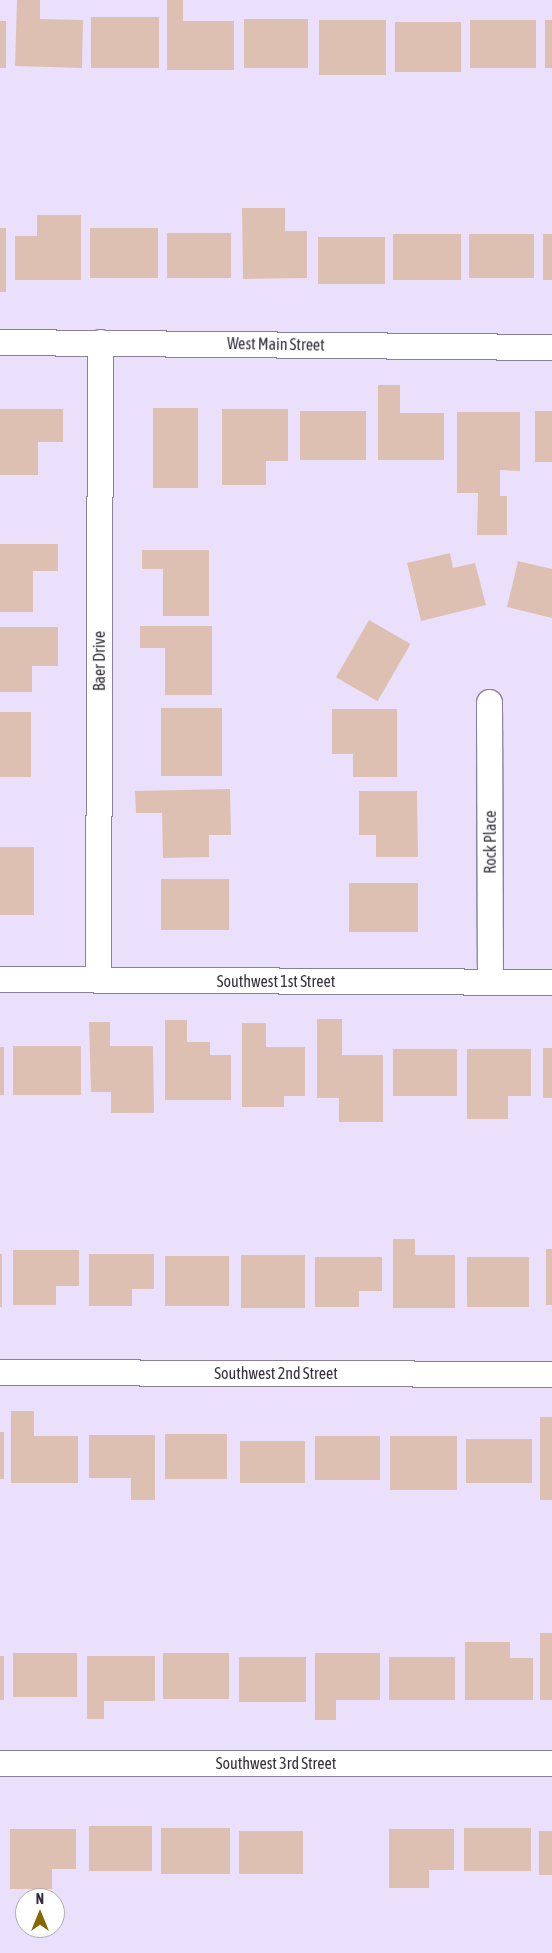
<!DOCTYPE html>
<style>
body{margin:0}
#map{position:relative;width:552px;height:1953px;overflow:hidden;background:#ebe0fc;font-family:"Asap Condensed",sans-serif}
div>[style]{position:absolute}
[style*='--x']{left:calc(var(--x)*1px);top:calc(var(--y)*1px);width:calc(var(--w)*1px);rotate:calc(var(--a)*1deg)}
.building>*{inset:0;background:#ddc0b2;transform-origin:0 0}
.roads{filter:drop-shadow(1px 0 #8a8199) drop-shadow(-1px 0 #8a8199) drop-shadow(0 1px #8a8199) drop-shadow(0 -1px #8a8199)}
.minor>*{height:25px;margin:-12.5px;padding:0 12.5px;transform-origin:12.5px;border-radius:12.5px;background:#fff}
span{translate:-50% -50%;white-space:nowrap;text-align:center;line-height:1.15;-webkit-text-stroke:4px #fff;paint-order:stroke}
.street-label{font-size:16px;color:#35313c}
.north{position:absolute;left:15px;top:1888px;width:50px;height:50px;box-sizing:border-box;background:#fff;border:1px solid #aeadb1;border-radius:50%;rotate:0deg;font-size:14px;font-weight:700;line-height:20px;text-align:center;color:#35313c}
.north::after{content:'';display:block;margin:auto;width:18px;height:22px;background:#866802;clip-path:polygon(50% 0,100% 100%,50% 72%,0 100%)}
</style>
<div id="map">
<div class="building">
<div style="clip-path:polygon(17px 0,40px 0,40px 19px,83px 20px,82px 68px,15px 66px)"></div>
<div style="clip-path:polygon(167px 0,183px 0,183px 21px,234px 21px,234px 70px,167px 70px)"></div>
<div style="left:91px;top:17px;width:68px;height:51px"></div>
<div style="left:244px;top:19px;width:64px;height:49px"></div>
<div style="left:319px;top:20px;width:67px;height:55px"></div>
<div style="left:470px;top:20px;width:66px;height:48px"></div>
<div style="left:545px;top:20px;width:7px;height:48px"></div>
<div style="left:0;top:21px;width:6px;height:47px"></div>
<div style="left:395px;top:22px;width:66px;height:50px"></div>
<div style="clip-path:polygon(242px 208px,285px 208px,285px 231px,307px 231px,307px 278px,243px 279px)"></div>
<div style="clip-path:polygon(37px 215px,81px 215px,81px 280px,15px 280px,15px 236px,37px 236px)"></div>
<div style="left:0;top:228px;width:6px;height:64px"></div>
<div style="left:90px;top:228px;width:68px;height:50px"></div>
<div style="left:167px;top:233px;width:64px;height:45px"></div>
<div style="left:393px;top:234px;width:68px;height:46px"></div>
<div style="left:469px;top:234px;width:65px;height:44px"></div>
<div style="left:543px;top:234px;width:9px;height:46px"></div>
<div style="left:318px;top:237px;width:67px;height:47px"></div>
<div style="clip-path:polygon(378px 385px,400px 385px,400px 413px,444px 413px,444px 460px,378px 460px)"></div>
<div style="left:153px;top:408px;width:45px;height:80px"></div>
<div style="clip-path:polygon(0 409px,63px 409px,63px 442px,38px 442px,38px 475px,0 475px)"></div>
<div style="clip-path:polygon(222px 409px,288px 409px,288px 461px,266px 461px,266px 485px,222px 485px)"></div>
<div style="left:300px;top:411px;width:66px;height:49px"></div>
<div style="left:535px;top:411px;width:17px;height:51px"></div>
<div style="clip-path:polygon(457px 412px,520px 412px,520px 471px,500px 470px,500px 496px,507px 496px,507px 535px,477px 535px,478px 493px,457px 493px)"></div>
<div style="clip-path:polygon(0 544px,58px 544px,58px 571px,33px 571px,33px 612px,0 612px)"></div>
<div style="clip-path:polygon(142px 550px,209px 550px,209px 616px,163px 616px,163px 569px,142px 569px)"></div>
<div style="clip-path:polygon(450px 553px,453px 568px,475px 563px,486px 605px,421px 621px,407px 563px)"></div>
<div style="clip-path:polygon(518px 561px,552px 569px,552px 618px,507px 607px)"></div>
<div style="left:369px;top:620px;width:48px;height:66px;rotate:30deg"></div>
<div style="clip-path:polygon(140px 626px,212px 626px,212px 695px,165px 695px,165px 648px,140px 648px)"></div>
<div style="clip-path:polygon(0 627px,58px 627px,58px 666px,32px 666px,32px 692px,0 692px)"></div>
<div style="left:161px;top:708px;width:61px;height:68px"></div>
<div style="clip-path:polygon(332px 709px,397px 709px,397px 777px,353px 777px,353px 754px,332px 754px)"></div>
<div style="left:0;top:712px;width:31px;height:65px"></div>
<div style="clip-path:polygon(230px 789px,231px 835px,209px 835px,209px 857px,163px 858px,162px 813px,136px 813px,135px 791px)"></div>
<div style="clip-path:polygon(359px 791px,417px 791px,418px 857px,376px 857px,376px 835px,359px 835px)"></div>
<div style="left:0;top:847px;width:34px;height:68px"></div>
<div style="left:161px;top:879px;width:68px;height:51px"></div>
<div style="left:349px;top:883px;width:69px;height:49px"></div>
<div style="clip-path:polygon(317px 1019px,342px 1019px,342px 1055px,383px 1055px,383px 1122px,339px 1122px,339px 1098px,317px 1098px)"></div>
<div style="clip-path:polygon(165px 1020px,187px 1020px,187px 1042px,210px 1042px,210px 1055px,231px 1055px,231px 1100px,165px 1100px)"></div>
<div style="clip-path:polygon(89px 1022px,110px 1022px,110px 1046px,153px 1046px,154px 1113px,111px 1113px,111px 1092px,91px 1092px)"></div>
<div style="clip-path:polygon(242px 1023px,266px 1023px,266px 1047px,305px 1047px,305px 1096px,284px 1096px,284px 1107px,242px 1107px)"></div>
<div style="left:13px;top:1046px;width:68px;height:49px"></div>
<div style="left:0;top:1047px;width:4px;height:48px"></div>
<div style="left:543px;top:1048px;width:9px;height:50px"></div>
<div style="left:393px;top:1049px;width:64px;height:47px"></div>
<div style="clip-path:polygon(467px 1049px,531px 1049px,531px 1096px,508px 1096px,508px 1119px,467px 1119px)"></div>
<div style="clip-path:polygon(393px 1239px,415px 1239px,415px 1255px,455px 1255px,455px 1308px,393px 1308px)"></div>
<div style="left:546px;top:1249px;width:6px;height:56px"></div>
<div style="clip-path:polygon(13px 1250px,79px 1250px,79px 1286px,56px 1286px,56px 1305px,13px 1305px)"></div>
<div style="left:0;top:1254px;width:2px;height:53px"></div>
<div style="clip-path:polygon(89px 1254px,154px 1254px,154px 1289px,132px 1289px,132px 1306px,89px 1306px)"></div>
<div style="left:241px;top:1255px;width:64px;height:53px"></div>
<div style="left:165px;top:1256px;width:64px;height:50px"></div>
<div style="clip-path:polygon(315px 1257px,382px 1257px,382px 1291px,359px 1291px,359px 1307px,315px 1307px)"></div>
<div style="left:467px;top:1257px;width:62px;height:50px"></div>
<div style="clip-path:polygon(11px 1411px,34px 1411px,34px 1436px,78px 1436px,78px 1483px,11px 1483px)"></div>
<div style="left:540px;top:1417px;width:12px;height:83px"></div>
<div style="left:0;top:1432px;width:4px;height:47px"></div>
<div style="left:165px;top:1434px;width:62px;height:45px"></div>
<div style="clip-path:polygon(89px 1435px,155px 1435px,155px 1500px,131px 1500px,131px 1478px,89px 1478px)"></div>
<div style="left:315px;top:1436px;width:65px;height:44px"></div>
<div style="left:390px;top:1436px;width:67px;height:54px"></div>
<div style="left:466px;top:1439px;width:66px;height:44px"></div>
<div style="left:240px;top:1441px;width:65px;height:42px"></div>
<div style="left:540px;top:1633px;width:12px;height:67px"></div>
<div style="clip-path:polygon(465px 1642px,510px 1642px,510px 1658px,533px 1658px,533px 1700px,465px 1700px)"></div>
<div style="left:13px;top:1653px;width:64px;height:44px"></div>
<div style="left:163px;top:1653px;width:66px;height:46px"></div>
<div style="clip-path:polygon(315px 1653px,380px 1653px,380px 1700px,336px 1700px,336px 1720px,315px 1720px)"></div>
<div style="left:0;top:1656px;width:4px;height:44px"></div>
<div style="clip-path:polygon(87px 1656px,155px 1656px,155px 1701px,104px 1701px,104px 1719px,87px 1719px)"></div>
<div style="left:239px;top:1657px;width:67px;height:45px"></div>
<div style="left:389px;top:1657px;width:66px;height:43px"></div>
<div style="left:89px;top:1826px;width:63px;height:45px"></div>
<div style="left:161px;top:1828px;width:69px;height:46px"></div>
<div style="left:464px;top:1828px;width:67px;height:43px"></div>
<div style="clip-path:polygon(10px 1829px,76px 1829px,76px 1869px,52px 1869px,52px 1889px,10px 1889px)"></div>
<div style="clip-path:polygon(389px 1829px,454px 1829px,454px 1870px,429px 1870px,429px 1888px,389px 1888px)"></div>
<div style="left:239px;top:1831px;width:64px;height:43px"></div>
<div style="left:539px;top:1831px;width:13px;height:44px"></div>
</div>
<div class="roads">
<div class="minor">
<div style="--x:0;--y:342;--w:552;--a:0.52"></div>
<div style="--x:489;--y:702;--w:280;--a:89.8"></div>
<div style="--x:0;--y:979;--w:552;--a:0.31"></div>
<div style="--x:98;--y:980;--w:638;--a:-89.82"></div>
<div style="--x:0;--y:1372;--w:552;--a:0.21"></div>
<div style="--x:0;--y:1763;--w:552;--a:0"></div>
</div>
</div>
<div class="street-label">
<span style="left:276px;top:344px;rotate:1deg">West Main Street</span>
<span style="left:99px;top:661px;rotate:-90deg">Baer Drive</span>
<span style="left:490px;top:842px;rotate:-90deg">Rock Place</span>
<span style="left:276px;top:981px">Southwest 1st Street</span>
<span style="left:276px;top:1373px">Southwest 2nd Street</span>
<span style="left:276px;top:1763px">Southwest 3rd Street</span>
</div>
<div class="north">N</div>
</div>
